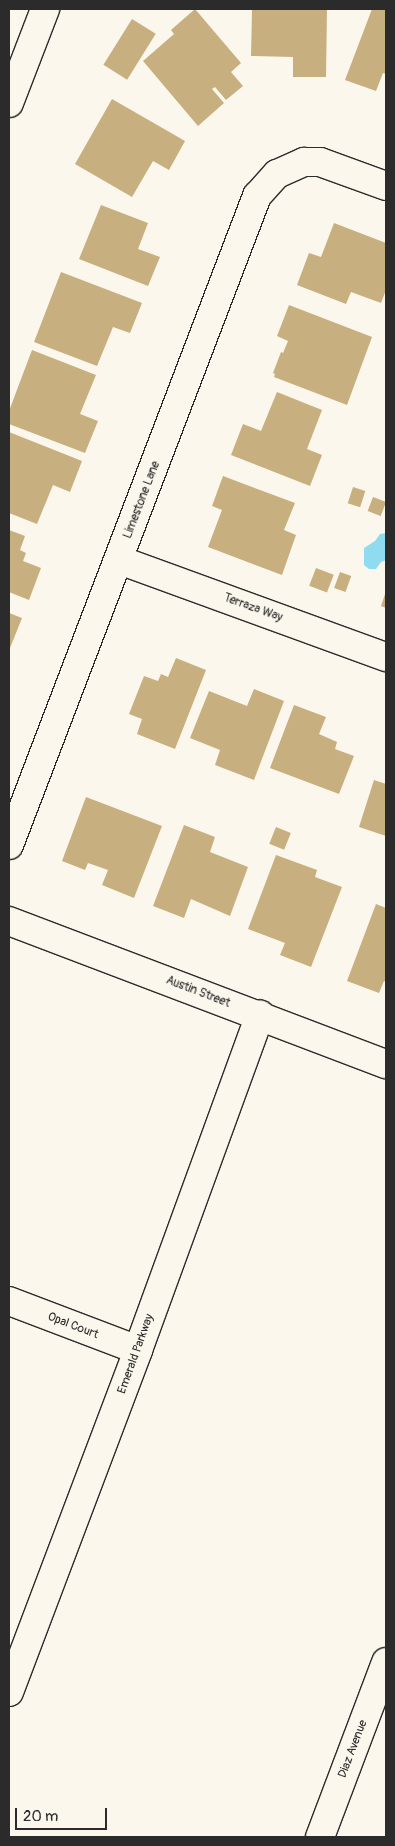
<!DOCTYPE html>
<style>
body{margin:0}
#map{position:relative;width:395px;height:1846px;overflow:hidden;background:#fbf7ec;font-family:Pangolin,sans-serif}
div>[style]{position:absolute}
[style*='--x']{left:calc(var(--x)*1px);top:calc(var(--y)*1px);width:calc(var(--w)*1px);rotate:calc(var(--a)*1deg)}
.water>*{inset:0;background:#8fdcf0}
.building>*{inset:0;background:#c8af7f;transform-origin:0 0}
.roads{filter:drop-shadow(1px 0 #2b2b2b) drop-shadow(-1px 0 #2b2b2b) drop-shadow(0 1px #2b2b2b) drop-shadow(0 -1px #2b2b2b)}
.minor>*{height:28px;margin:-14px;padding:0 14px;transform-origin:14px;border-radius:14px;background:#fbf7ec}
.tertiary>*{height:28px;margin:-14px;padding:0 14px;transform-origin:14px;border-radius:14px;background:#fbf7ec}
span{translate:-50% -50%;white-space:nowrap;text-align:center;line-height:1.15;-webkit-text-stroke:4px #fbf7ec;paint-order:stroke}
.street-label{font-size:12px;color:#2b2b2b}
.frame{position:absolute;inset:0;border:10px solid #2b2b2b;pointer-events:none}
.scale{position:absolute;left:15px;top:1808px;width:92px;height:22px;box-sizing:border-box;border:2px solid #2b2b2b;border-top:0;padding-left:6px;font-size:15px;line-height:18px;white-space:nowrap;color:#2b2b2b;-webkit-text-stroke:4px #fbf7ec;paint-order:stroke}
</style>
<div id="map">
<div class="water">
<div style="clip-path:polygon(386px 533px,386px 560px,381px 562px,376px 569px,369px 569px,364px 565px,364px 548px,375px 541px,380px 534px)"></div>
</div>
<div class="building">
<div style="clip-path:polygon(195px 9px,241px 63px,231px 72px,243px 86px,226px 100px,215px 87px,212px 89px,224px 103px,198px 126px,143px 61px,174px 34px,171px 30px)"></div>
<div style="clip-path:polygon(252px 9px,327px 9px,326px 77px,293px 77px,293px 57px,251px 56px)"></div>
<div style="clip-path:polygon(372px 9px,386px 9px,386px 74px,383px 73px,376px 91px,345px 80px)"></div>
<div style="left:132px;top:19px;width:28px;height:54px;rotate:32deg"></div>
<div style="clip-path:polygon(112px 99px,185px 141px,169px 170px,153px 161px,132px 197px,75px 164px)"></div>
<div style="clip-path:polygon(101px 205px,148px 223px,138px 249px,160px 257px,148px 286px,79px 259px)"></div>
<div style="clip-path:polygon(334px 223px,386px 243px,386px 290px,381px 303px,351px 292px,346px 304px,297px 285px,309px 253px,321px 257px)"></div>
<div style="clip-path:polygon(61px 272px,142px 303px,130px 333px,113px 327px,97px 366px,34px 342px)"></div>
<div style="clip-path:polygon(289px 305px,372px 337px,347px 405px,274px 377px,275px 374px,273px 373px,281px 352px,283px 353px,288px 341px,277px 336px)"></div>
<div style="clip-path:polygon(32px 350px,96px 375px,80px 414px,98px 421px,85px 453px,9px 424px,9px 411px)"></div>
<div style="clip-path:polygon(277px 392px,322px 410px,307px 449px,322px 455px,310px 486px,231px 455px,243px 424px,261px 431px)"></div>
<div style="clip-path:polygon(9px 432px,82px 461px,70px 492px,53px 485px,37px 524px,9px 513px)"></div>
<div style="clip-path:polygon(223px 476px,295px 503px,284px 530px,296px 535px,282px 575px,208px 547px,222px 510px,212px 506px)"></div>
<div style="left:353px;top:487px;width:13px;height:17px;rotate:18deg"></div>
<div style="left:373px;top:497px;width:14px;height:15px;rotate:21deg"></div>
<div style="clip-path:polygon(9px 530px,25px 536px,20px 550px,26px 553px,23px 561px,41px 568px,29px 600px,9px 592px)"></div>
<div style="left:316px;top:568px;width:19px;height:19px;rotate:21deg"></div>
<div style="left:340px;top:572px;width:12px;height:17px;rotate:20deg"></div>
<div style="clip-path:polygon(386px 591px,386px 608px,381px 606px)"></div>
<div style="clip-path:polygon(9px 613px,22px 618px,10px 648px,9px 647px)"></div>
<div style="clip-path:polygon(176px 658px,206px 670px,175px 749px,137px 734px,142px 719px,129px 714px,144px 676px,158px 681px,161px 674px,168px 677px)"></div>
<div style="clip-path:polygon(254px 689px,284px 701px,254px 780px,215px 765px,220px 750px,190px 738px,209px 691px,247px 706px)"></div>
<div style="clip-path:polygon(294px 705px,326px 717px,319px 734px,337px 742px,335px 749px,354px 756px,339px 794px,270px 768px)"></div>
<div style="clip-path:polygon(374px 780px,386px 784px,386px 836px,359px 827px)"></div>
<div style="clip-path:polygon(86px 797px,162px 826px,134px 898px,102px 885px,108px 870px,88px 863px,85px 870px,62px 861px)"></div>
<div style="clip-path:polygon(184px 825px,215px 837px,210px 852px,248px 867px,230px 916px,191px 899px,184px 918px,153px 906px)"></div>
<div style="left:276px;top:827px;width:16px;height:18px;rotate:22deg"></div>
<div style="clip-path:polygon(276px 855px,317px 870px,315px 877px,342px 887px,311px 967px,280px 955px,285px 943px,248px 929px)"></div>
<div style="clip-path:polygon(376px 904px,386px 908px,386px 982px,384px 981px,379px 993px,347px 981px)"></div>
</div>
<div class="roads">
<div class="minor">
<div style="--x:119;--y:560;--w:284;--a:20"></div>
<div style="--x:9;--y:845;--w:695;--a:-69.09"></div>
<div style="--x:257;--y:196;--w:30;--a:-48"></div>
<div style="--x:277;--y:174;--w:30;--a:-24"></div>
<div style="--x:304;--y:162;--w:16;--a:0"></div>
<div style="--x:320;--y:162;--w:70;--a:20"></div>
<div style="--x:9;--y:921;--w:403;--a:20.8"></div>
<div style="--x:9;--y:1301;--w:138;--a:20.8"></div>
<div style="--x:9;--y:1692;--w:366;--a:-69.3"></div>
<div style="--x:138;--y:1350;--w:357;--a:-70"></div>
<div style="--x:320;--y:1837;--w:187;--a:-69.3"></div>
</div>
<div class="tertiary">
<div style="--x:9;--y:103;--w:101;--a:-69"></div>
</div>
</div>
<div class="street-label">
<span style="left:142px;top:500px;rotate:-69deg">Limestone Lane</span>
<span style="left:253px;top:608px;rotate:20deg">Terraza Way</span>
<span style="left:198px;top:992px;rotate:21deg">Austin Street</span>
<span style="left:73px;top:1326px;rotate:21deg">Opal Court</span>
<span style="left:136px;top:1354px;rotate:-70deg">Emerald Parkway</span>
<span style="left:353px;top:1749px;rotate:-69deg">Diaz Avenue</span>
</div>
<div class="frame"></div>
<div class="scale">20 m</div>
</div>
